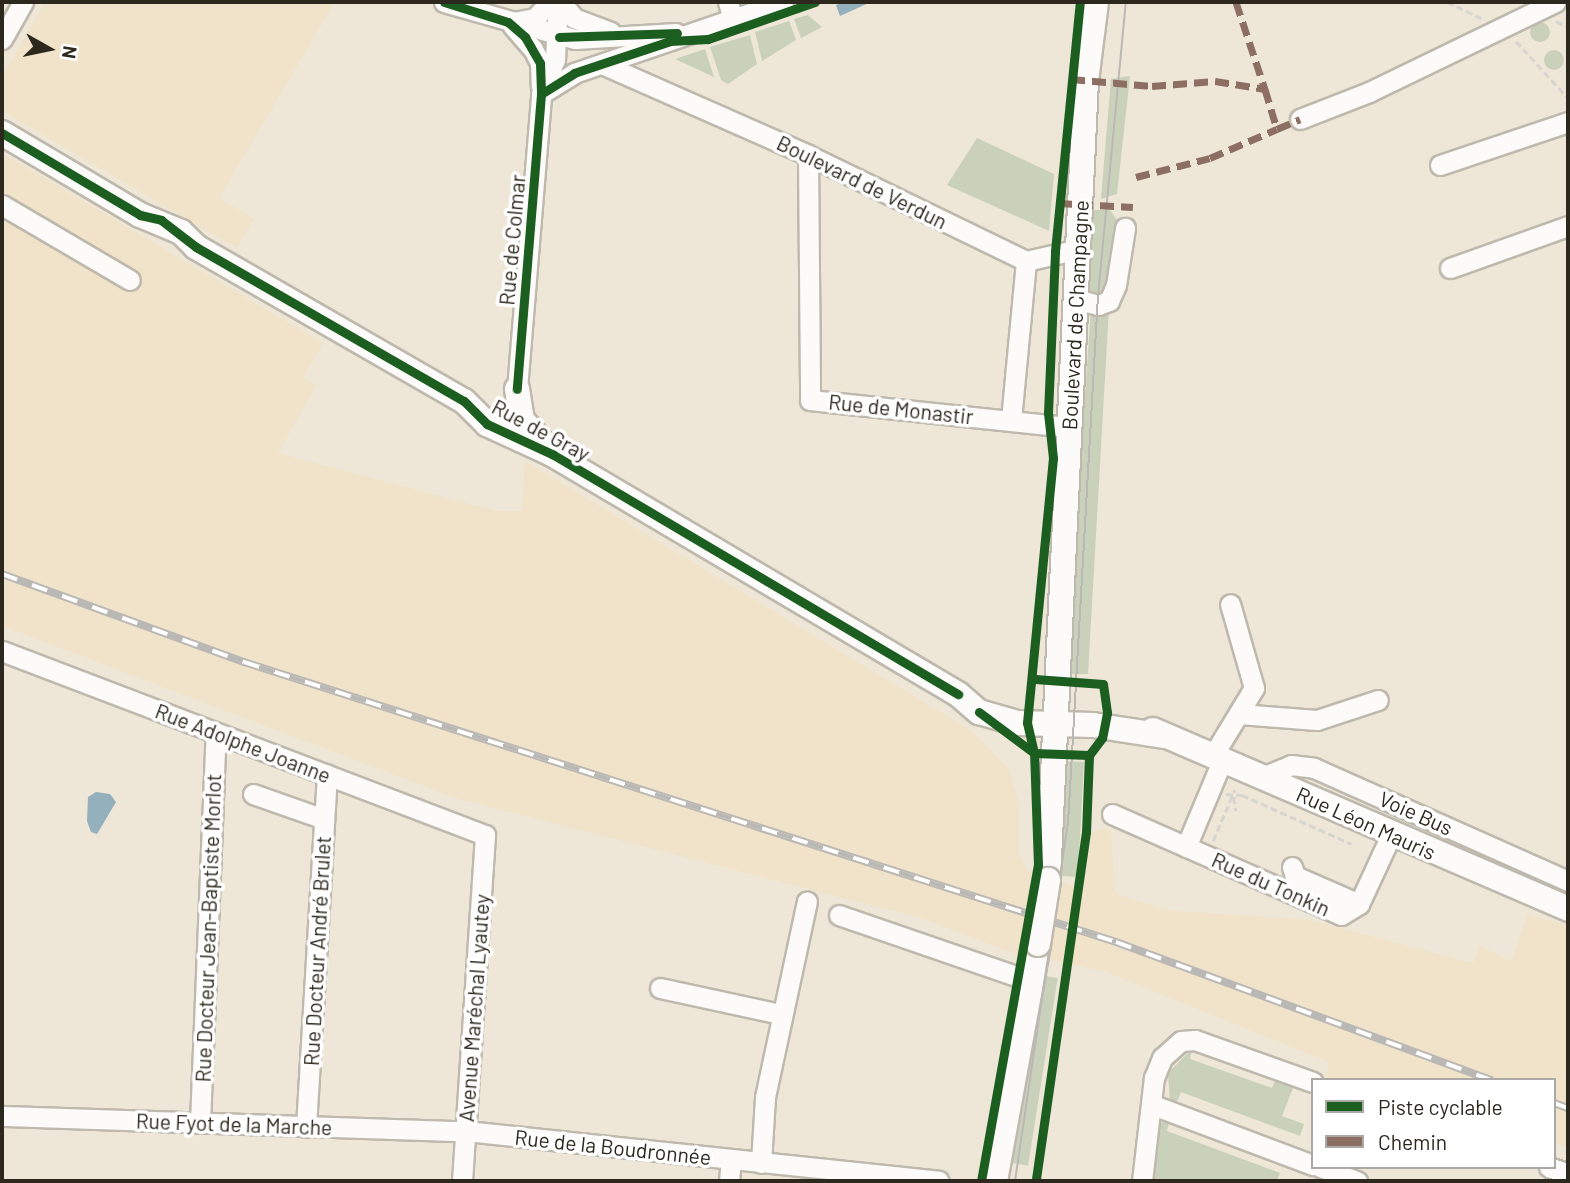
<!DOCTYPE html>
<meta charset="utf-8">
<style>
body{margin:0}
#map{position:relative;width:1570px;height:1183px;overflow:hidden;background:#eee6d7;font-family:Barlow,sans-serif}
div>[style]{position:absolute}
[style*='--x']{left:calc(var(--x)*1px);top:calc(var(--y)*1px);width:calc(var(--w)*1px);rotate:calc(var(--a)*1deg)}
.built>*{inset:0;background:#f0e3c9}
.green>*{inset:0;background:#c9d1bb;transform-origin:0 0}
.round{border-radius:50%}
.water>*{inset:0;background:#94b0bc}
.path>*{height:2.5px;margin-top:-1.25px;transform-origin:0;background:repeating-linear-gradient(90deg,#d7d5d0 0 7px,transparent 0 10.5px)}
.roads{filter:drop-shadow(2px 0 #beb8ad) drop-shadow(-2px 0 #beb8ad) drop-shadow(0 2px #beb8ad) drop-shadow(0 -2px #beb8ad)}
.minor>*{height:19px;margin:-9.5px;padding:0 9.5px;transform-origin:9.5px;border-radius:9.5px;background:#fcfbf9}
.major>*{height:24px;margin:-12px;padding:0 12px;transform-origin:12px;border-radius:12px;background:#fcfbf9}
.tram>*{height:2px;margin:-1px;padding:0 1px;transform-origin:1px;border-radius:1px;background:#bab8b5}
.rail>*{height:8px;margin-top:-4px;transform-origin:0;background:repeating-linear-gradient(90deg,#fff 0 16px,#bab8b5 0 32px);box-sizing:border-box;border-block:2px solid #bab8b5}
.bridges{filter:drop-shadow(2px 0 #beb8ad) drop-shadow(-2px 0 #beb8ad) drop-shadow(0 2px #beb8ad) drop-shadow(0 -2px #beb8ad)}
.major-bridge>*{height:24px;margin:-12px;padding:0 12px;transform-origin:12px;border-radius:12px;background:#fcfbf9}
.quiet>*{height:7px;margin-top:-3.5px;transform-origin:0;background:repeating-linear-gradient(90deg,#8d6e63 0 14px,transparent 0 21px)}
.cycleway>*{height:9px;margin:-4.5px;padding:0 4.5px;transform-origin:4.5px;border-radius:4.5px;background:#1b5e20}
span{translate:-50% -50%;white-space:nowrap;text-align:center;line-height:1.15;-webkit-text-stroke:7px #fff;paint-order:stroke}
.street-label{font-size:21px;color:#2d281e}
.frame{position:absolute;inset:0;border:4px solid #2d281e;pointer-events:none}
.legend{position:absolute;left:1311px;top:1078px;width:245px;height:91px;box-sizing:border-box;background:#fff;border:2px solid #aba9a5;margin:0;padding:9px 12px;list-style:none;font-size:21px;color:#2d281e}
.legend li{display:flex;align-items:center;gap:14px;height:35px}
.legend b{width:35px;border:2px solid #aba9a5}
.north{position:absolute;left:14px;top:14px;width:70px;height:70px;-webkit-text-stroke:5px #fff;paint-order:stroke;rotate:99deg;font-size:19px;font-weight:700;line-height:28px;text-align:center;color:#2d281e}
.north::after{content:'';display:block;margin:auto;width:24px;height:32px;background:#2d281e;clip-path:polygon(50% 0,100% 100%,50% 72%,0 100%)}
</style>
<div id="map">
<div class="built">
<div style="clip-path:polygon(45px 2px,335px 2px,219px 198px,254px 219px,237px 248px,2px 111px,2px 77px)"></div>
<div style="clip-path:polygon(2px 153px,323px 343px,303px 378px,317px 385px,278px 453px,496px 511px,522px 511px,525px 461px,972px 731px,1009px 769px,1019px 804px,1019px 854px,1027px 870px,1083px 889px,1092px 832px,1104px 828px,1111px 831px,1115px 893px,1165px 910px,1309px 920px,1473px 963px,1480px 945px,1511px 962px,1528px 913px,1568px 927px,1568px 1148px,1554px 1142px,1554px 1080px,1330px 1080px,1325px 1078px,1330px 1063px,1104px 971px,1012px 953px,918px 917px,455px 798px,2px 626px)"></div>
</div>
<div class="green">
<div style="clip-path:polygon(808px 15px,822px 27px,801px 38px,794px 19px)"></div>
<div style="clip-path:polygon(789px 21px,796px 40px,762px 61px,755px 32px)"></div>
<div class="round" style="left:1530px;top:22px;width:20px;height:20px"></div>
<div style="clip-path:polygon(750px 35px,757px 64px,728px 84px,721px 80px,710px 47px)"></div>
<div style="clip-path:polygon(705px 49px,714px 77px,675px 59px)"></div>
<div class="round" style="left:1544px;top:50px;width:20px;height:20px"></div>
<div style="clip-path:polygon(1130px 76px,1117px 194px,1101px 199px,1111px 79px)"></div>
<div style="clip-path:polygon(977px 138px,1054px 174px,1049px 231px,947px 185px)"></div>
<div style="clip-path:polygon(1090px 210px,1110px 210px,1121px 226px,1112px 288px,1100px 301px,1090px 293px)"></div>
<div style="clip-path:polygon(1091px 308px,1109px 308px,1088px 674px,1066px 674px)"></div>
<div style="left:1065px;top:761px;width:19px;height:115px;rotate:3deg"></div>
<div style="left:1039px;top:975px;width:19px;height:190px;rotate:9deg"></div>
<div style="clip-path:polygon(1192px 1049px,1190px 1059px,1272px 1088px,1277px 1076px,1295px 1083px,1282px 1116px,1304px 1124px,1300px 1136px,1181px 1092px,1176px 1104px,1170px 1101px,1168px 1073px)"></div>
<div style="clip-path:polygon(1170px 1119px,1167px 1131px,1280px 1173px,1277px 1181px,1152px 1181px,1158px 1133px,1161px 1123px)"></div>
</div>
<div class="water">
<div style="clip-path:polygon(844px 2px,871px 2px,840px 16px,836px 5px)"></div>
<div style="clip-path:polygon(96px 792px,110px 794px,116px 802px,97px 834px,91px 832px,87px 821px,88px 797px)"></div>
</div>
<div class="path">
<div style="--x:1447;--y:2;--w:38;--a:25"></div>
<div style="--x:1556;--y:21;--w:13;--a:27"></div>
<div style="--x:1516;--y:41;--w:77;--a:47.6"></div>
<div style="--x:1226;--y:794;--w:16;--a:4"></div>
<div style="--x:1242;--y:795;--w:120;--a:24"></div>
<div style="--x:1234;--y:797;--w:14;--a:82"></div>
<div style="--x:1213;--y:841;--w:56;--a:-67.1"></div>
</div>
<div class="roads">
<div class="minor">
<div style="--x:444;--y:2;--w:136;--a:15.8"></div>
<div style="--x:575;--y:39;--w:101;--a:-3.4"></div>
<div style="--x:561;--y:2;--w:21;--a:51"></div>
<div style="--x:574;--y:18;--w:39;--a:21"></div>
<div style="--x:728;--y:2;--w:18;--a:74"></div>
<div style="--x:513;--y:22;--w:22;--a:-10"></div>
<div style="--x:535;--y:18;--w:22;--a:-47"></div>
<div style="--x:512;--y:25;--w:32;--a:49"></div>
<div style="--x:533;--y:49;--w:16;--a:63"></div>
<div style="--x:540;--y:63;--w:23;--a:88"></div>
<div style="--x:2;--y:39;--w:43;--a:-60.4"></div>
<div style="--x:602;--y:64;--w:225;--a:23.8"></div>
<div style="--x:808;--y:155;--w:242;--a:25.9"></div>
<div style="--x:1026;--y:261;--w:54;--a:-12.8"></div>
<div style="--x:541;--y:94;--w:39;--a:-32"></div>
<div style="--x:574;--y:73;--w:221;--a:-18.8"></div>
<div style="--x:1300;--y:119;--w:74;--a:-21.4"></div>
<div style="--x:1369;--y:92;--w:207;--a:-25.8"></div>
<div style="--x:808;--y:155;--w:245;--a:89.5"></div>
<div style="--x:810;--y:400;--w:259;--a:6"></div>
<div style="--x:1440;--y:165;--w:135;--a:-18.6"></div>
<div style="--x:2;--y:205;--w:148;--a:30.4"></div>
<div style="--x:1450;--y:268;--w:125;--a:-19.6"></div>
<div style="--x:1076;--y:299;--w:23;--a:15"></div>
<div style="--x:1098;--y:305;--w:12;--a:-20"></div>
<div style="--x:1109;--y:301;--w:17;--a:-66"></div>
<div style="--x:1116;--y:285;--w:58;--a:-81"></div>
<div style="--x:517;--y:389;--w:296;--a:-85.3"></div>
<div style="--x:541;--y:94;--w:38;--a:-68"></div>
<div style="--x:555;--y:59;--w:57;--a:-87"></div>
<div style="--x:1011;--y:420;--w:160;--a:-84.6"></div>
<div style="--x:2;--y:651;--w:517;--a:20.85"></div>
<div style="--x:485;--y:835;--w:347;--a:93.8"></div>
<div style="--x:1239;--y:714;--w:78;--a:4.4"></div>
<div style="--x:1317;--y:720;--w:64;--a:-18.2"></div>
<div style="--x:1212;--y:757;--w:81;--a:-58.7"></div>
<div style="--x:1254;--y:688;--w:87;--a:-105.9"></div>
<div style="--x:1262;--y:777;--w:31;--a:-22"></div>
<div style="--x:1291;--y:765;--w:23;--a:7"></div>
<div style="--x:1314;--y:768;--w:278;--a:24"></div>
<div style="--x:253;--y:794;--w:75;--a:19.4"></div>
<div style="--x:1112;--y:814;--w:250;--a:23.8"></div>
<div style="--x:1341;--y:915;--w:21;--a:-31"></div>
<div style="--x:1359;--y:904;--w:76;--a:-65.1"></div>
<div style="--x:1186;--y:847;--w:93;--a:-67.3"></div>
<div style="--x:1292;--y:867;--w:9;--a:72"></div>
<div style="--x:1295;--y:876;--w:70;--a:23.6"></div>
<div style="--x:839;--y:915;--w:203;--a:19"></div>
<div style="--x:660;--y:988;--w:123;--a:12.2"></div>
<div style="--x:1153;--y:1105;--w:171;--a:20.6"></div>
<div style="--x:2;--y:1116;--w:464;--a:1.9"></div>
<div style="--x:466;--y:1131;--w:475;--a:6"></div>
<div style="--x:200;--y:1123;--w:390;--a:-87.7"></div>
<div style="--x:306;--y:1127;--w:353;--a:-86.6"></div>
<div style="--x:761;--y:1163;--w:66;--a:-86.5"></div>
<div style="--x:765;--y:1097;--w:200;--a:-77.9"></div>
<div style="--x:1320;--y:1167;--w:40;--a:21"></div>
<div style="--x:1549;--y:1167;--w:20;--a:20"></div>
<div style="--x:729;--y:1181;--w:22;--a:-85"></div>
<div style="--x:1142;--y:1181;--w:104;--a:-83.4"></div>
<div style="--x:1154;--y:1078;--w:22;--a:-68"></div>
<div style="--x:1162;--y:1058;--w:25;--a:-42"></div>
<div style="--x:1181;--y:1041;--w:14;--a:-4"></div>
<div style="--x:1195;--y:1040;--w:125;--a:19.6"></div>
</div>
<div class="major">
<div style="--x:2;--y:133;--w:161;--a:30.7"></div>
<div style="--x:140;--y:215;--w:44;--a:22.5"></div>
<div style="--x:181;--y:232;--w:21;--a:45"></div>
<div style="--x:196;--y:247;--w:309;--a:29.9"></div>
<div style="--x:464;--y:401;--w:33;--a:45"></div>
<div style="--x:487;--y:424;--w:72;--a:24.8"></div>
<div style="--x:552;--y:454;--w:472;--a:30.6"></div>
<div style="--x:958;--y:694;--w:28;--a:41"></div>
<div style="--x:979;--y:712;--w:40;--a:16"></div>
<div style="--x:1017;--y:723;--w:76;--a:1.5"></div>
<div style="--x:1093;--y:725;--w:73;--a:8.7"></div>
<div style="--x:517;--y:389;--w:31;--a:81"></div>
<div style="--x:522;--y:420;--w:38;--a:48"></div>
<div style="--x:1153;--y:730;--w:452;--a:23.3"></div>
<div style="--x:1048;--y:880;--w:800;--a:-87.28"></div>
<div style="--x:1086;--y:81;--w:80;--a:-82.8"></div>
<div style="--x:995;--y:1181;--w:241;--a:-79.7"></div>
</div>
</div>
<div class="tram">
<div style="--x:1015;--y:1181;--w:361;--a:-81.6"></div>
<div style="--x:1068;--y:824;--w:529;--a:-86.75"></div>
<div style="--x:1098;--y:296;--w:295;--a:-84.6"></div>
</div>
<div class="rail">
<div style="--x:2;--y:574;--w:258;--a:20"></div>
<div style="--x:244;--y:662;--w:916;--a:17.8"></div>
<div style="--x:1116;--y:942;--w:401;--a:20.2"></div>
<div style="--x:1554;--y:1103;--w:15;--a:20"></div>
</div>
<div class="bridges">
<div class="major-bridge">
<div style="--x:1038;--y:944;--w:65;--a:-81.1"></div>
</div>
</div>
<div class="quiet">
<div style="--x:1236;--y:2;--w:92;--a:71.6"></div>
<div style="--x:1071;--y:79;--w:81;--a:4.9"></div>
<div style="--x:1152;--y:86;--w:63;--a:-4.5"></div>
<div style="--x:1215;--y:81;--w:51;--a:9.1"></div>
<div style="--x:1265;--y:89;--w:42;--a:73.3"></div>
<div style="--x:1277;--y:129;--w:25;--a:-23"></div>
<div style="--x:1136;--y:177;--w:76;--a:-14.4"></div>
<div style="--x:1210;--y:158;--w:73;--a:-23.4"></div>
<div style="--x:1058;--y:203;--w:75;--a:3.1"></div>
</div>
<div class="cycleway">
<div style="--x:444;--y:2;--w:67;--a:17.4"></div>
<div style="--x:508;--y:22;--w:23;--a:41"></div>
<div style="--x:525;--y:37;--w:30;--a:60"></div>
<div style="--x:540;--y:63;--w:31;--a:88"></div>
<div style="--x:541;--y:94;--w:296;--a:94.7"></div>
<div style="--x:559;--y:37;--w:118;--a:-1.9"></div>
<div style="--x:541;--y:94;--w:39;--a:-32"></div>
<div style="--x:574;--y:73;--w:101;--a:-18.4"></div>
<div style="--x:670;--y:41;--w:38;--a:-3"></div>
<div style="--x:708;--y:39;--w:113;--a:-19.1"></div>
<div style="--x:2;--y:133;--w:161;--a:30.7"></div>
<div style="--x:140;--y:215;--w:22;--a:13"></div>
<div style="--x:161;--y:220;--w:44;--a:37.6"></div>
<div style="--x:196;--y:247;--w:309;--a:29.9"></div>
<div style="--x:464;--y:401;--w:33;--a:45"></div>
<div style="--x:487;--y:424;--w:72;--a:24.8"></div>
<div style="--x:552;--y:454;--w:472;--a:30.6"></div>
<div style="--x:1035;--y:679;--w:68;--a:4.2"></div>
<div style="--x:1103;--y:684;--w:29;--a:82"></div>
<div style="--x:1107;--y:713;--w:25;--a:101"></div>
<div style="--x:1102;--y:738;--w:21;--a:127"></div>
<div style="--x:1089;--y:755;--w:77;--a:92.2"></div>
<div style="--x:1086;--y:832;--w:353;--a:98.2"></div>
<div style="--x:979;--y:712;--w:69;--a:36.7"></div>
<div style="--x:1034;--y:753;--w:55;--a:2.1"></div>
<div style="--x:981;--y:1181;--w:321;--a:-79.8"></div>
<div style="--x:1038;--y:865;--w:112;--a:-92"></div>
<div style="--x:1034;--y:753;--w:31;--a:-103"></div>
<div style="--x:1027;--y:723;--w:266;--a:-84.4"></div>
<div style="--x:1053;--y:458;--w:45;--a:-96.3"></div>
<div style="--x:1048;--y:413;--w:162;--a:-87.5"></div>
<div style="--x:1055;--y:251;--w:250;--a:-84.3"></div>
</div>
<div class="street-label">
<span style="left:862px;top:182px;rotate:26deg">Boulevard de Verdun</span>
<span style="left:512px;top:240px;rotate:-85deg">Rue de Colmar</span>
<span style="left:1075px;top:315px;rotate:-87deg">Boulevard de Champagne</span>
<span style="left:901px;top:409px;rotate:6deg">Rue de Monastir</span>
<span style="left:541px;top:430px;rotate:28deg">Rue de Gray</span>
<span style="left:243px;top:743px;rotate:21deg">Rue Adolphe Joanne</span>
<span style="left:1416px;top:813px;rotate:24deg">Voie Bus</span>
<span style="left:1366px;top:823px;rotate:24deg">Rue Léon Mauris</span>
<span style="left:1271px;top:884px;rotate:24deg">Rue du Tonkin</span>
<span style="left:208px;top:928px;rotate:-88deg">Rue Docteur Jean-Baptiste Morlot</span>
<span style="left:317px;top:951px;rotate:-87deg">Rue Docteur André Brulet</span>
<span style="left:474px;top:1008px;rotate:-86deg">Avenue Maréchal Lyautey</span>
<span style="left:234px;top:1124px;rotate:2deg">Rue Fyot de la Marche</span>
<span style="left:613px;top:1147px;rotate:6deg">Rue de la Boudronnée</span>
</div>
<div class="frame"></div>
<ul class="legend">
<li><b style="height:9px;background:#1b5e20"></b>Piste cyclable</li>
<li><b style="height:9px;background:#8d6e63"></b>Chemin</li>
</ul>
<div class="north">N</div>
</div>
